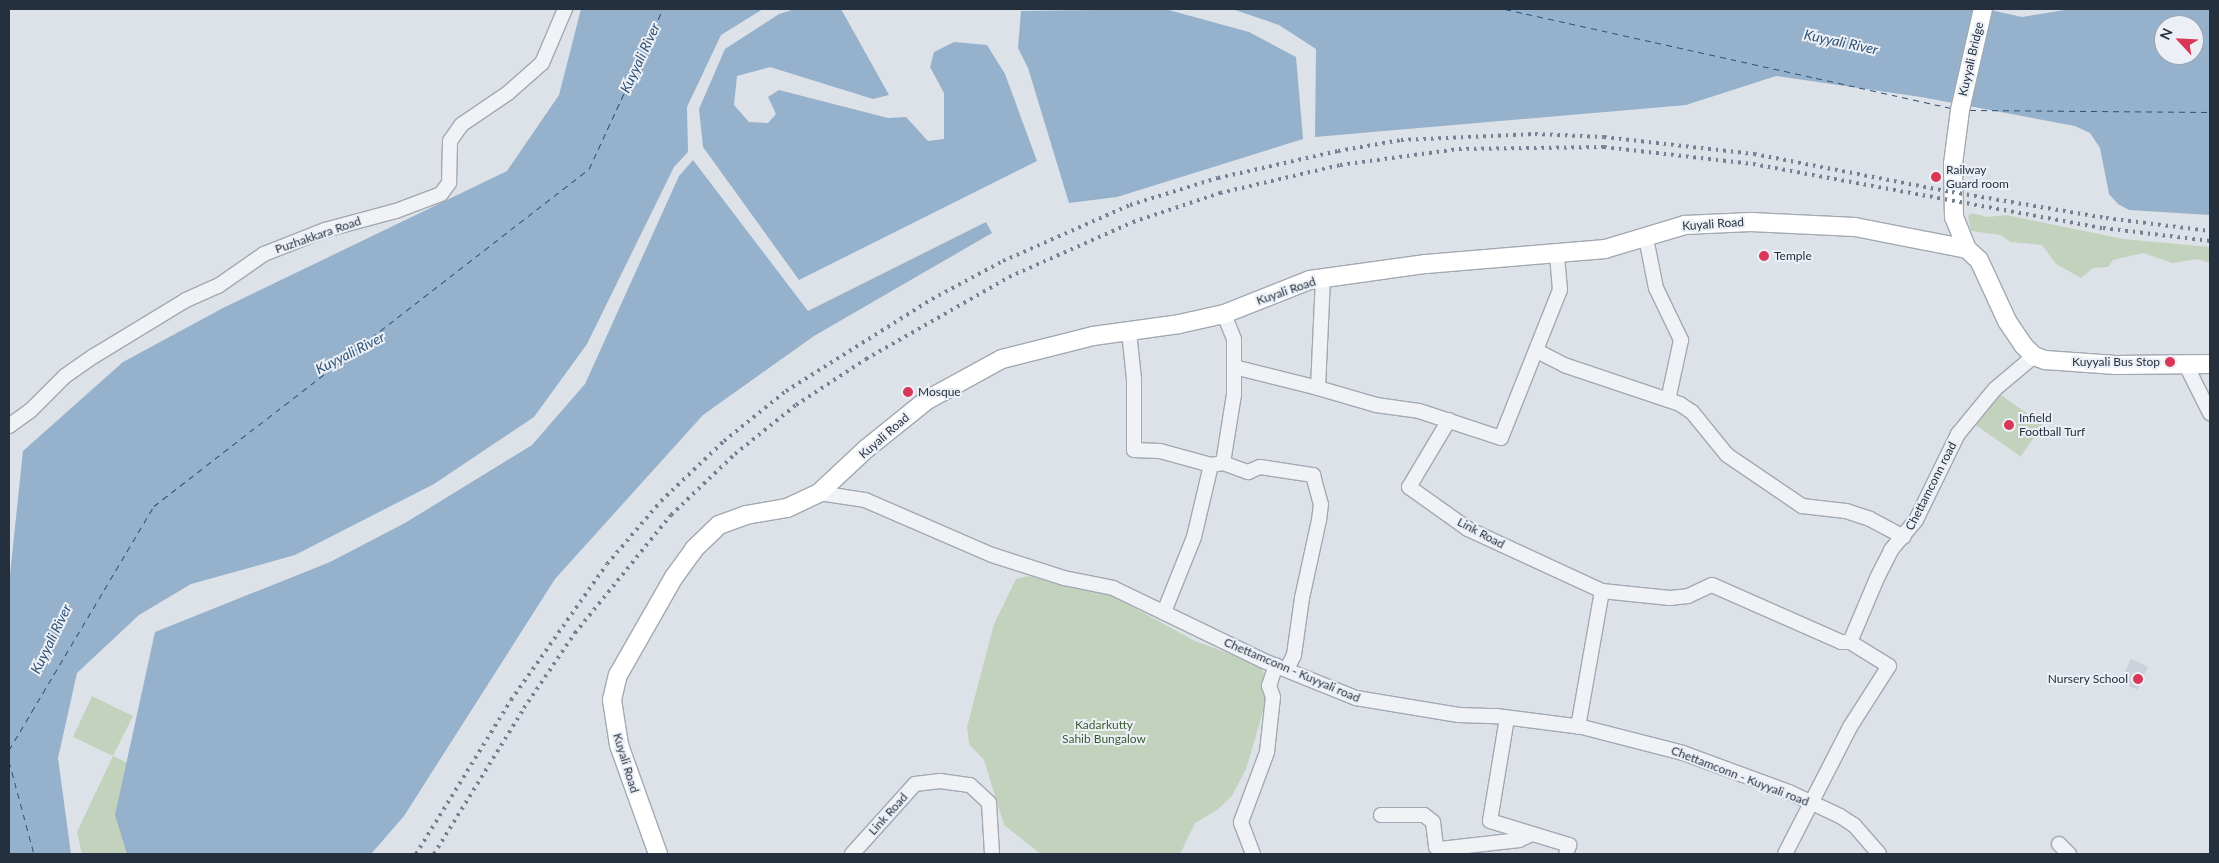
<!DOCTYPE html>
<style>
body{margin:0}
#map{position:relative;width:2219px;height:863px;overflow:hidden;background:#dde2e8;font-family:Lato,sans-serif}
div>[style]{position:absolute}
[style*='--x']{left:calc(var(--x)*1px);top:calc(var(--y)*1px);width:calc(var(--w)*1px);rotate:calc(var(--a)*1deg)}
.built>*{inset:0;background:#cbd1da;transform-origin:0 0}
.green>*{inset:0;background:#c3d2bd;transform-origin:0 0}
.water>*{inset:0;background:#95b1cb}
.ferry>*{height:1px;margin-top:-0.5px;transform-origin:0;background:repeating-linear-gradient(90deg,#2d5176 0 6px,transparent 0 11px)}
.roads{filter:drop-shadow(1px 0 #a2a9b2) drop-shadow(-1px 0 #a2a9b2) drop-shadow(0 1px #a2a9b2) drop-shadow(0 -1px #a2a9b2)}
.minor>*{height:14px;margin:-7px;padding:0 7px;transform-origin:7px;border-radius:7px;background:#f0f2f6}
.major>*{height:18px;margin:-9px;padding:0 9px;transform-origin:9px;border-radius:9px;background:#fff}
.rail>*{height:4px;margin-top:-2px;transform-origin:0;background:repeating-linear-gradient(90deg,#758193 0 2.5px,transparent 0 7.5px)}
.dots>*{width:14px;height:14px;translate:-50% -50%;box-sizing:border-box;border:2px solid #ecf0f6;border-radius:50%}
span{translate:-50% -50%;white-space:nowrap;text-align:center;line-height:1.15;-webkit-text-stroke:4px #ecf0f6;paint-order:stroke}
.street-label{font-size:12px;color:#25303f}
.poi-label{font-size:12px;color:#25303f}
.left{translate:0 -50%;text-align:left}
.right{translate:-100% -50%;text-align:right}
.park-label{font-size:12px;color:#3b5c31}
.water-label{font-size:14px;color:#2d5176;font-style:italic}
.frame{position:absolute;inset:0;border:10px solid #25303f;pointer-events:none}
.north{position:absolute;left:2154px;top:15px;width:50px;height:50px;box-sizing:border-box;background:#ecf0f6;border:1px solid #9ca3ad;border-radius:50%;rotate:295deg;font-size:14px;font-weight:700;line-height:20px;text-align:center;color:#25303f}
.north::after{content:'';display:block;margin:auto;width:18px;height:22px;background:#d83756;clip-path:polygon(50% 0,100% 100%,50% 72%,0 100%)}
</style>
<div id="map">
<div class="built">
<div style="left:2131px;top:659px;width:19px;height:25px;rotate:25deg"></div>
</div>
<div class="green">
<div style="clip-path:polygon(1971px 213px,1988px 217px,2006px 215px,2123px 239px,2210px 247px,2210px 263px,2198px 259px,2172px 263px,2143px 253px,2113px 260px,2108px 267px,2093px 268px,2081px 278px,2056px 264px,2042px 245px,2011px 242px,2000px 235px,1971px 231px,1968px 216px)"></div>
<div style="left:1998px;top:393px;width:55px;height:39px;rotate:35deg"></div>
<div style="clip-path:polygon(1028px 576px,1107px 593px,1195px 641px,1262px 666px,1268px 695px,1246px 769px,1232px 796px,1217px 810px,1195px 823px,1180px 854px,1041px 854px,1004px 825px,984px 760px,969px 744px,967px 727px,994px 624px,1016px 579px)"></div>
<div style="clip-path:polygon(92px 696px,133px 716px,113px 756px,127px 763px,139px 854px,82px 854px,77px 832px,113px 756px,73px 737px)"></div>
</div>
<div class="water">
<div style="clip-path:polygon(581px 9px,763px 9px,721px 35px,687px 107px,688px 152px,674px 167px,587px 344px,534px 417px,434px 484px,295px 555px,191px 584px,139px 615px,77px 673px,58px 758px,71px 854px,9px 854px,9px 584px,23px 451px,123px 362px,223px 308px,507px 171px,559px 95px)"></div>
<div style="clip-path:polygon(795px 9px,841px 9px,889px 95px,873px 99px,770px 67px,737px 76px,734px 105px,749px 122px,768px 123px,776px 114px,768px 97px,779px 90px,888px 118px,906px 117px,928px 141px,944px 139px,944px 93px,930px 67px,934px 52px,954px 42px,987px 45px,1005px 74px,1037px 161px,799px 280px,703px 147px,699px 109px,725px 49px,779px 14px)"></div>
<div style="clip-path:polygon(1165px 9px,1249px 32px,1296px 57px,1303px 139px,1117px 197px,1069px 203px,1028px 68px,1018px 48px,1021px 11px)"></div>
<div style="clip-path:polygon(evenodd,1232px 9px,1986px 9px,2022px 17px,2071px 9px,2210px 9px,2210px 215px,2129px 210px,2118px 204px,2109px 194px,2100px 148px,2090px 133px,2075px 126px,1921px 97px,1776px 76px,1686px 105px,1315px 137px,1316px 49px,1279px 25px,1232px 9px,2164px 25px,2194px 25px,2194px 55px,2164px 55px,2164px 25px)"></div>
<div style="clip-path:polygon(693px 160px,808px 311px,986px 222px,992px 233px,814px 336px,703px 415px,555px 579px,404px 816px,371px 854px,127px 854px,115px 815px,155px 632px,330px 562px,405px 523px,532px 445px,585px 384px,679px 176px)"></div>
</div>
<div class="ferry">
<div style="--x:1505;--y:9;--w:457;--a:12.5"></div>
<div style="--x:1970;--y:110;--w:240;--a:0.5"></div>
<div style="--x:9;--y:750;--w:284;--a:-59.3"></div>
<div style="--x:154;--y:506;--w:550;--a:-37.77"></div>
<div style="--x:589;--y:169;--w:176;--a:-65.2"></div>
<div style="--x:9;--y:761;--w:96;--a:75"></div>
</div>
<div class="roads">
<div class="minor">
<div style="--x:1646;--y:238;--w:51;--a:78.7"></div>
<div style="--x:1656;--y:288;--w:58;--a:64.3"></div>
<div style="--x:1681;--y:340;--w:61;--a:102.2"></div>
<div style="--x:1129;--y:331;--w:48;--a:84.1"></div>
<div style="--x:1134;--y:379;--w:71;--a:90"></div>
<div style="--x:1134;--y:450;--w:26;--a:2"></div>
<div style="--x:1160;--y:451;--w:53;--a:15.4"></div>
<div style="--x:1211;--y:465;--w:12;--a:-9"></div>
<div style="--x:1223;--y:463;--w:27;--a:20"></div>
<div style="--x:1248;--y:472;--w:13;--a:-23"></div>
<div style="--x:1260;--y:467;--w:54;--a:8.6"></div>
<div style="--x:1313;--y:475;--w:30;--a:75"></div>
<div style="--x:1321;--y:504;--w:16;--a:97"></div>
<div style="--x:1319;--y:520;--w:80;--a:102.3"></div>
<div style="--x:1302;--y:598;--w:58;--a:98"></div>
<div style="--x:1294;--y:655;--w:16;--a:117"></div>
<div style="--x:1537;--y:351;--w:30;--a:27"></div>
<div style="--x:1564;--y:365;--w:122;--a:18.6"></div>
<div style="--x:1680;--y:404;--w:14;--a:34"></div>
<div style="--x:1692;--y:412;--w:55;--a:50.9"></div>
<div style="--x:1727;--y:455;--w:91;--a:34.2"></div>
<div style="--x:1802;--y:506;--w:44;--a:6.5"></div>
<div style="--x:1846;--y:511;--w:25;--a:18"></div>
<div style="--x:1870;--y:519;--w:38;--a:28"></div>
<div style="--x:2186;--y:365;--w:54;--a:63.4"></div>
<div style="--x:1234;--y:367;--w:87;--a:14"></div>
<div style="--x:1318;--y:388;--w:109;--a:-87.4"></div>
<div style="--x:1318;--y:388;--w:60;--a:16.3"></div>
<div style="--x:1376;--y:405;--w:43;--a:7.9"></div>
<div style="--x:1419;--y:411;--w:86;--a:18.2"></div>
<div style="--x:1501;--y:438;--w:159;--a:-68.3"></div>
<div style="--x:1560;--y:290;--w:36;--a:-95"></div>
<div style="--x:1449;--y:420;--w:78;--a:120.8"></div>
<div style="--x:1409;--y:487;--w:72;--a:35.4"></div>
<div style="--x:1468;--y:529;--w:148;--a:24.8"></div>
<div style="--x:1602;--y:591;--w:138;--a:100"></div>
<div style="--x:9;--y:426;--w:26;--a:-36"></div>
<div style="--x:30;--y:411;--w:49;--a:-45"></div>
<div style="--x:65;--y:376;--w:35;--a:-35"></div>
<div style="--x:94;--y:356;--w:108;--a:-31.3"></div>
<div style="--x:186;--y:300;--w:35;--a:-24"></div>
<div style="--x:218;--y:286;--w:56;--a:-34.8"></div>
<div style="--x:264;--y:254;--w:66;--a:-21.5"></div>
<div style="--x:325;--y:230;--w:73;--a:-15"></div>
<div style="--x:396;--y:211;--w:48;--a:-20.7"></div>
<div style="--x:441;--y:194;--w:14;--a:-54"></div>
<div style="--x:449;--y:183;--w:42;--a:-88.6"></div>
<div style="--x:450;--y:141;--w:19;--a:-55"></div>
<div style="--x:461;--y:125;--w:57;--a:-34.2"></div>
<div style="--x:508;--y:93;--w:45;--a:-41.4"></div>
<div style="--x:542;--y:63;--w:59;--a:-66.9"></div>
<div style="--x:1223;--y:463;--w:70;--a:-80.9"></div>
<div style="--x:1234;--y:394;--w:55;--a:-90"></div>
<div style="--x:1234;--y:339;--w:27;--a:-112"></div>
<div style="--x:819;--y:493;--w:47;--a:8.7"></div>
<div style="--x:865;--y:500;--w:138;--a:23.4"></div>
<div style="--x:992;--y:555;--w:76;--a:17.7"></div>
<div style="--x:1064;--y:578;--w:50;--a:11.5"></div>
<div style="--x:1113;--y:588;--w:168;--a:25.8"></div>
<div style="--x:1264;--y:661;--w:99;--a:21.9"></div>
<div style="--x:1356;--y:698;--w:104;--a:9.4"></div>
<div style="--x:1459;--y:715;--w:37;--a:2"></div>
<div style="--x:1496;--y:716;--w:87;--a:7.3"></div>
<div style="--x:1582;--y:727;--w:104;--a:14.4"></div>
<div style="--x:1683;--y:753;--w:113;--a:20.2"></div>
<div style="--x:1789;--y:792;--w:56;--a:25.2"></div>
<div style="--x:1840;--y:816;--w:17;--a:33"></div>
<div style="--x:1854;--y:825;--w:38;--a:49"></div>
<div style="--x:1602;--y:591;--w:68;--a:5.9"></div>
<div style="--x:1670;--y:598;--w:18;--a:-6"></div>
<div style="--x:1688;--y:596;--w:26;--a:-25"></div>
<div style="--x:1712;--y:585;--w:141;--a:23.8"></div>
<div style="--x:1841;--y:642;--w:9;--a:0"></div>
<div style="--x:1164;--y:612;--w:81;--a:-68.2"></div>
<div style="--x:1194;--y:537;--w:74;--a:-76.7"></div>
<div style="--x:1507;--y:718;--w:104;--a:99.4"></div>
<div style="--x:1490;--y:821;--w:83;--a:16.9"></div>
<div style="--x:1569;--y:845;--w:9;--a:108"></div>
<div style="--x:1381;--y:815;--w:43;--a:0"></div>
<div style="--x:1424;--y:815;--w:11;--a:38"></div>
<div style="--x:1433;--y:822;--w:25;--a:83"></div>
<div style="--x:1436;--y:847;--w:4;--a:27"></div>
<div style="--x:1440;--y:849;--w:80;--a:-6.5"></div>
<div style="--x:1519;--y:840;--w:14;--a:-25"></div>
<div style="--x:2059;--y:844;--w:14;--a:45"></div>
<div style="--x:852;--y:854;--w:94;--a:-48"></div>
<div style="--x:915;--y:784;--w:25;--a:-7"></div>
<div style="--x:940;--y:781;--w:30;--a:8"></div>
<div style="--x:970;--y:785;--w:26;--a:43"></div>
<div style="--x:989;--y:803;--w:51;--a:86.6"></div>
<div style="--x:1253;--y:854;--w:34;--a:-111"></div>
<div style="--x:1241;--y:822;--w:75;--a:-69.6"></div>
<div style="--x:1267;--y:752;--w:55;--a:-83.8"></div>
<div style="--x:1273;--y:697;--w:12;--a:-110"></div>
<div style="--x:1269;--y:686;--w:22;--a:-72"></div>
<div style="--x:1785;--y:854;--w:143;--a:-62.9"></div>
<div style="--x:1850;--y:727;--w:72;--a:-57.4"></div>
<div style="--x:1889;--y:666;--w:46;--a:-148.4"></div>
<div style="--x:1850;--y:642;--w:69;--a:-67.1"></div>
<div style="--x:1877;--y:578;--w:31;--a:-63"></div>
<div style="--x:1891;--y:550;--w:39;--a:-50"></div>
<div style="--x:1916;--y:520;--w:96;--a:-64"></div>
<div style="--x:1958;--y:434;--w:58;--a:-50.6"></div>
<div style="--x:1995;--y:389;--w:51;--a:-40.2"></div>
</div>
<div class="major">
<div style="--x:1967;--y:249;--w:35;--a:-112"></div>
<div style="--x:1954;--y:217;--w:53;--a:-91.1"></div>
<div style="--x:1953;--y:164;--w:54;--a:-82.6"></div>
<div style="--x:1960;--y:110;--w:104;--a:-77.2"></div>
<div style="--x:658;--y:854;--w:116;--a:-109.7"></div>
<div style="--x:619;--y:745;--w:46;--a:-98.8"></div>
<div style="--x:612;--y:700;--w:26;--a:-77"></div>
<div style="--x:618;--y:675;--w:113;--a:-60.3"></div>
<div style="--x:674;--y:577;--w:34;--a:-54"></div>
<div style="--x:694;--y:549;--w:35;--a:-44"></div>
<div style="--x:719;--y:525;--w:29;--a:-20"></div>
<div style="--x:746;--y:515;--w:42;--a:-9.7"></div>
<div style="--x:787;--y:508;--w:35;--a:-25"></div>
<div style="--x:819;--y:493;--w:64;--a:-43.1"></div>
<div style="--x:866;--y:449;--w:78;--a:-38.8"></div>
<div style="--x:927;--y:400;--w:85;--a:-28.7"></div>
<div style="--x:1002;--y:359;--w:94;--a:-14.2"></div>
<div style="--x:1093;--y:336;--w:87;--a:-7.9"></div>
<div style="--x:1179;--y:324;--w:46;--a:-12.5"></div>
<div style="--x:1224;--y:314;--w:92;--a:-21.6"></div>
<div style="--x:1310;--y:280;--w:117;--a:-7.9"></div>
<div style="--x:1426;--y:264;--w:180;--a:-4.8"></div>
<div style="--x:1605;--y:249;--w:84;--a:-16.7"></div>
<div style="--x:1685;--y:225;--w:66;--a:-2.6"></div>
<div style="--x:1751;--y:222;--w:104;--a:2.8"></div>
<div style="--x:1855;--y:227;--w:114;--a:11.1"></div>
<div style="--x:1967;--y:249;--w:16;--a:43"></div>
<div style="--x:1979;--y:260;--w:67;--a:65.3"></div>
<div style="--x:2007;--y:321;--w:29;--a:56"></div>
<div style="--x:2023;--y:345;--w:16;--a:45"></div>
<div style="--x:2034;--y:356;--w:12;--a:20"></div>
<div style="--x:2045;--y:360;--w:71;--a:4"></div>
<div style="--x:2116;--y:365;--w:94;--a:-0.6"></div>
</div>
</div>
<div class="rail">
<div style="--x:416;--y:854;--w:181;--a:-58.3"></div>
<div style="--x:511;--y:700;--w:166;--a:-54.8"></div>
<div style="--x:607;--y:564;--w:83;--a:-49.4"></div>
<div style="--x:661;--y:501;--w:87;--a:-43.6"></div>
<div style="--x:724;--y:441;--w:80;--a:-38.9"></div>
<div style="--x:786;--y:391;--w:173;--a:-32.2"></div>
<div style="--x:932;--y:299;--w:81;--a:-28.2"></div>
<div style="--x:1003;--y:261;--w:139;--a:-23.8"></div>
<div style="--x:1130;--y:205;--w:92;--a:-17.1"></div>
<div style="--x:1218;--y:178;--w:123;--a:-12.7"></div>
<div style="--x:1338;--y:151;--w:64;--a:-9.9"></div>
<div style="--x:1401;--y:140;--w:134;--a:-2.6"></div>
<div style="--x:1535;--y:134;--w:69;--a:2.5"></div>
<div style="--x:1604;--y:137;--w:151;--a:6.5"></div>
<div style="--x:1754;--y:154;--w:202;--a:10.9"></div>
<div style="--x:1952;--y:192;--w:156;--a:9.6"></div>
<div style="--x:2106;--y:218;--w:105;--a:7.1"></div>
<div style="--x:434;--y:854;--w:172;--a:-58.3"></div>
<div style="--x:524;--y:708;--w:91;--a:-55.8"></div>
<div style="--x:575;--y:633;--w:152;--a:-50.9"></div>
<div style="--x:671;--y:515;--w:88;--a:-43.6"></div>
<div style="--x:735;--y:454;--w:78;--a:-38.8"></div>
<div style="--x:796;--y:405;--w:84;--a:-33.3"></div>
<div style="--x:866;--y:359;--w:165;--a:-29.8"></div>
<div style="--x:1009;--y:277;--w:136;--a:-23.9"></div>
<div style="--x:1133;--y:222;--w:92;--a:-18.4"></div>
<div style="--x:1220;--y:193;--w:123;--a:-13.1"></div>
<div style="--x:1340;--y:165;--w:120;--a:-7.7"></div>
<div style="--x:1459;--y:149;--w:145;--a:-0.8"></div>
<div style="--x:1604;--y:147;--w:150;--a:6.5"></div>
<div style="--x:1753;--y:164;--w:356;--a:10.4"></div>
<div style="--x:2103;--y:228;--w:108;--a:6.9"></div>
</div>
<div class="dots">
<div style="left:1936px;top:177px;background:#d83756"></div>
<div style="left:1764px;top:256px;background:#d83756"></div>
<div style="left:2170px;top:362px;background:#d83756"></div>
<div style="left:908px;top:392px;background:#d83756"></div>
<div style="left:2009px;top:425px;background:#d83756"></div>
<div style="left:2138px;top:679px;background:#d83756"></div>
</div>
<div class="street-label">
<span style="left:1971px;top:59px;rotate:-77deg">Kuyyali Bridge</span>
<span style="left:1713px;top:224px;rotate:-4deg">Kuyali Road</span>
<span style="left:318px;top:235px;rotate:-19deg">Puzhakkara Road</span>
<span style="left:1286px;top:291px;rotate:-19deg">Kuyali Road</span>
<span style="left:884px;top:436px;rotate:-41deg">Kuyali Road</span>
<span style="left:1931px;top:486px;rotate:-63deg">Chettamconn road</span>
<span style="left:1481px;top:533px;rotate:28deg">Link Road</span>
<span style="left:1292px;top:670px;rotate:23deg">Chettamconn - Kuyyali road</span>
<span style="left:626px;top:763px;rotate:73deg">Kuyali Road</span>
<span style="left:1740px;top:776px;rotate:21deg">Chettamconn - Kuyyali road</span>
<span style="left:888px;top:814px;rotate:-48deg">Link Road</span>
</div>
<div class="poi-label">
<span class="left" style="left:1946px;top:177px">Railway<br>Guard room</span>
<span class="left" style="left:1774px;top:256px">Temple</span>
<span class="right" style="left:2160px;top:362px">Kuyyali Bus Stop</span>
<span class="left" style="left:918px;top:392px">Mosque</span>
<span class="left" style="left:2019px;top:425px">Infield<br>Football Turf</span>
<span class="right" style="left:2128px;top:679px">Nursery School</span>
</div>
<div class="park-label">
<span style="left:1104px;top:732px">Kadarkutty<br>Sahib Bungalow</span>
</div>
<div class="water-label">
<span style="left:1841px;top:42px;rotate:12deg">Kuyyali River</span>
<span style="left:640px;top:58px;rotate:-65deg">Kuyyali River</span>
<span style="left:350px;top:353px;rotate:-27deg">Kuyyali River</span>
<span style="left:51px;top:639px;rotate:-64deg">Kuyyali River</span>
</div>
<div class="frame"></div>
<div class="north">N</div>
</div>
